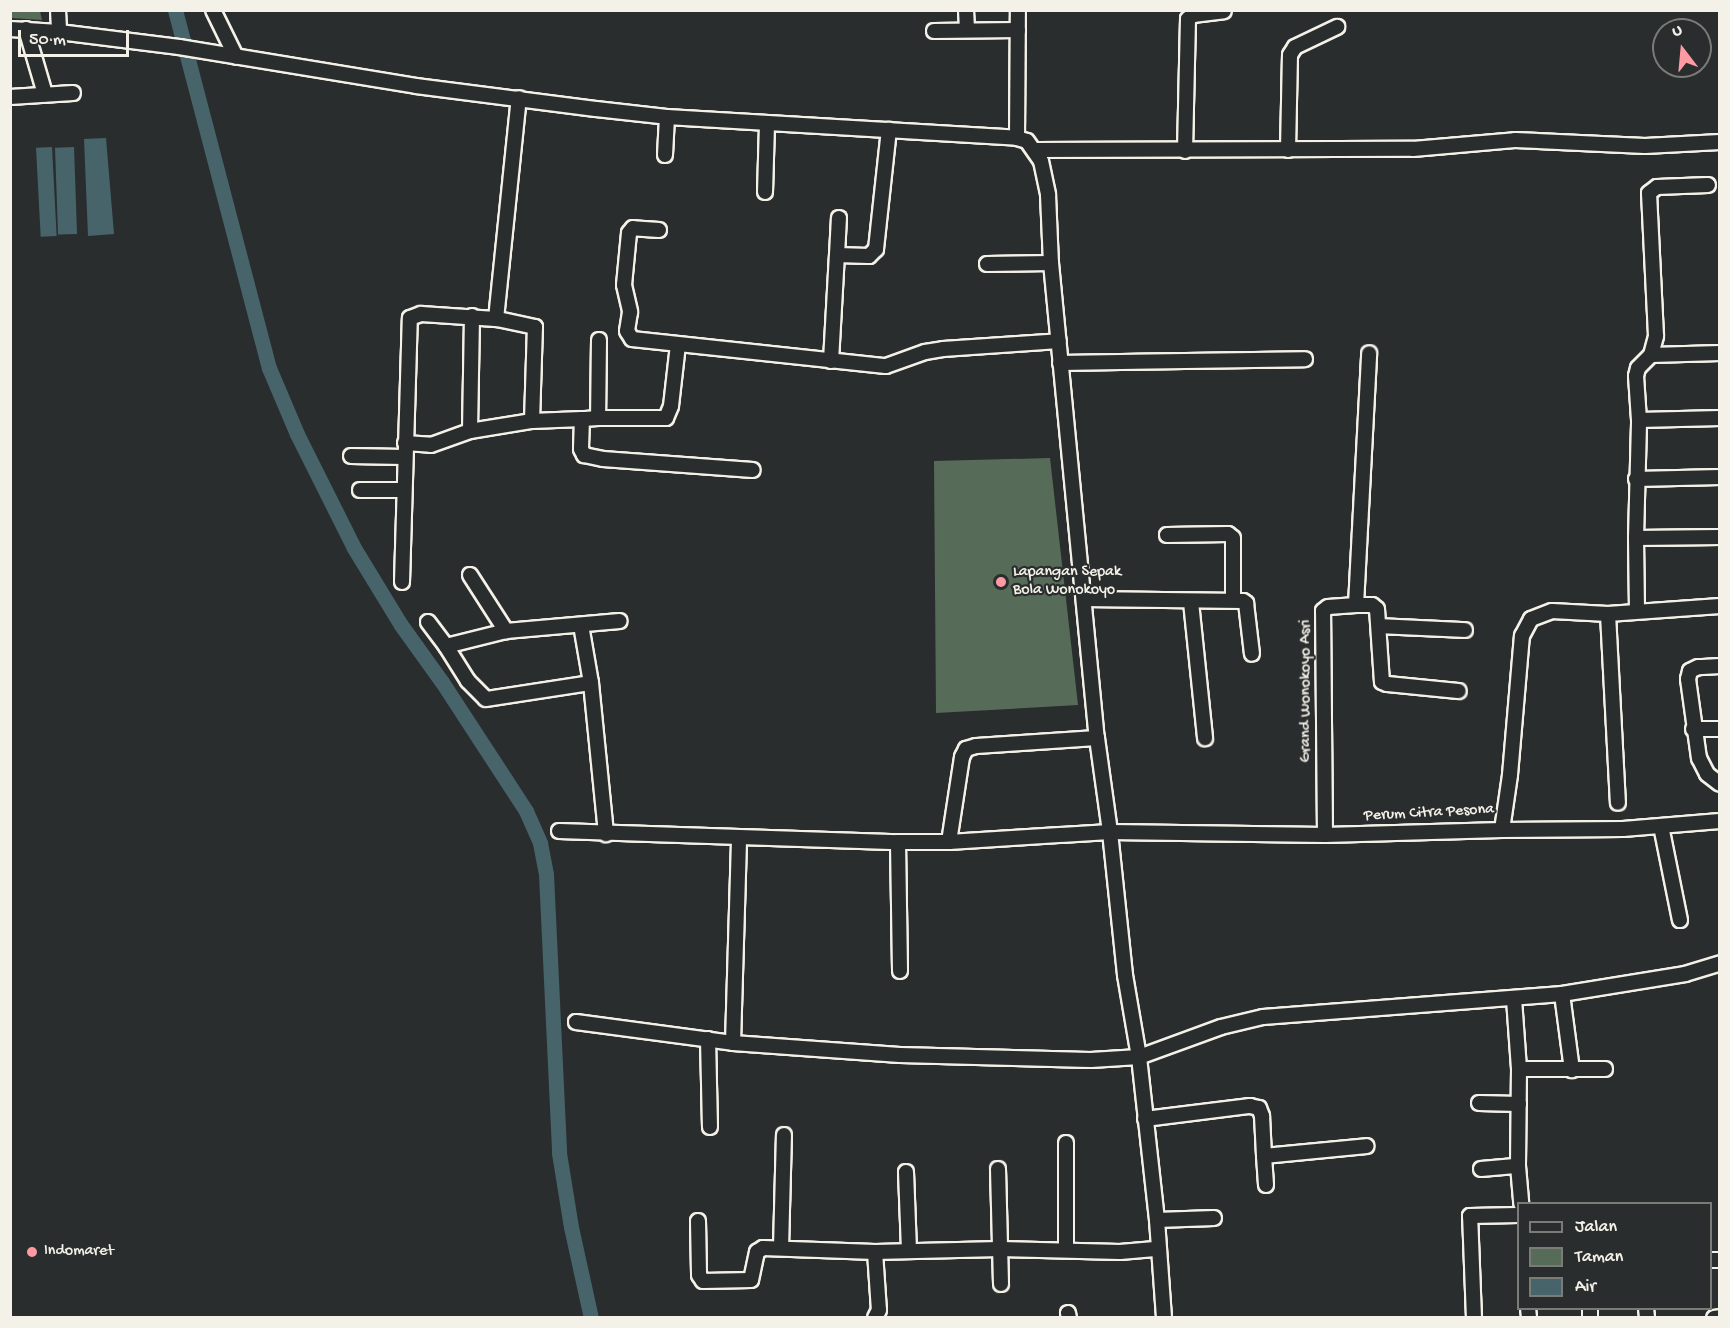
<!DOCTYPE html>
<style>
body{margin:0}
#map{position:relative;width:1730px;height:1328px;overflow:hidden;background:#2a2d2e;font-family:"Gochi Hand",sans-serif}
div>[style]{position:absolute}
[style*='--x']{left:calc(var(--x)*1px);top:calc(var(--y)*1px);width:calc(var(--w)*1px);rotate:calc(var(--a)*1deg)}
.green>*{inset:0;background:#566c58}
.water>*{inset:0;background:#47646b;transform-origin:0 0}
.canal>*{height:15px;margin:-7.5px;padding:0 7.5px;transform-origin:7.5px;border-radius:7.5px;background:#47646b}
.roads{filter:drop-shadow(2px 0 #f4f1e8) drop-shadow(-2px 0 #f4f1e8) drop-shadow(0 2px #f4f1e8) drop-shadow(0 -2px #f4f1e8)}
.minor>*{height:14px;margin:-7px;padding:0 7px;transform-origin:7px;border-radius:7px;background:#2a2d2e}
.dots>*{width:16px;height:16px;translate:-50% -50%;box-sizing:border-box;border:3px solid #2a2d2e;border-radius:50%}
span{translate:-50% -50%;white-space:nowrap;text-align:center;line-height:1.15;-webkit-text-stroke:4.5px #2a2d2e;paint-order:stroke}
.poi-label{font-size:16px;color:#f4f1e8}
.left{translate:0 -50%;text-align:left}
.street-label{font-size:16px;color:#f4f1e8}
.frame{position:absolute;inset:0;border:12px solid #f4f1e8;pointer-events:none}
.legend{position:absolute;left:1517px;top:1202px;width:195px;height:108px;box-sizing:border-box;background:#2a2d2e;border:2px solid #7b7b78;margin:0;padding:8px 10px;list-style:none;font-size:18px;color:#f4f1e8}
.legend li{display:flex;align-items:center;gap:12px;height:30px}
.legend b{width:30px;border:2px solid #7b7b78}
.north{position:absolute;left:1652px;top:18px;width:60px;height:60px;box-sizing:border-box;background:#2a2d2e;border:2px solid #7b7b78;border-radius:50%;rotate:344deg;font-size:16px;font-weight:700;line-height:24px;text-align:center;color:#f4f1e8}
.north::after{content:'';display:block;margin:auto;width:21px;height:27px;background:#ff9aa2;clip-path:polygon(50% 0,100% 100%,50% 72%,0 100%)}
.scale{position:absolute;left:18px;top:30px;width:111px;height:27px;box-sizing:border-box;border:3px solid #f4f1e8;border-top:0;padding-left:8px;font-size:18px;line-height:21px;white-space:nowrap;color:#f4f1e8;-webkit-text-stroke:4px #2a2d2e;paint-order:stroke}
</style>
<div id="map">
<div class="green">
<div style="clip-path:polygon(10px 11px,40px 11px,42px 20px,11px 18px)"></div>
<div style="clip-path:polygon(1050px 458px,1078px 705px,936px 713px,934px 461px)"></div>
</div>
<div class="water">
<div style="clip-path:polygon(106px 138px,114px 234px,88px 236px,84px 139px)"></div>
<div style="left:52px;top:147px;width:89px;height:16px;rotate:87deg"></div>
<div style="left:74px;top:147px;width:87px;height:19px;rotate:88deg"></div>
</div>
<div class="canal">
<div style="--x:175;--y:10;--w:370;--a:75.3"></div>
<div style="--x:269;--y:368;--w:72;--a:67"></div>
<div style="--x:297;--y:434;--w:127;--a:63.4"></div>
<div style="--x:354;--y:548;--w:90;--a:58.6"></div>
<div style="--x:401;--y:625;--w:70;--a:54.3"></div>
<div style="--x:442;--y:682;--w:154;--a:56.9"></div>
<div style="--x:526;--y:811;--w:35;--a:66"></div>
<div style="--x:540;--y:843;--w:32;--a:79"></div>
<div style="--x:546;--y:874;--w:279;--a:87.3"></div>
<div style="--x:559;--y:1153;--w:75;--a:80.8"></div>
<div style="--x:571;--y:1227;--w:93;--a:77.6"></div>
</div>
<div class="roads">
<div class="minor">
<div style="--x:58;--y:10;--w:22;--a:87"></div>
<div style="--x:213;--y:10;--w:52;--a:63.9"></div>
<div style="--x:966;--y:10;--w:20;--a:87"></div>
<div style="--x:10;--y:29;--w:49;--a:3.5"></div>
<div style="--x:59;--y:32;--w:121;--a:7.1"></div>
<div style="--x:179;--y:47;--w:240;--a:9.3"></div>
<div style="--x:416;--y:86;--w:181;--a:7.3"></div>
<div style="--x:596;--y:109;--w:71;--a:6.4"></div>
<div style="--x:667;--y:117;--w:351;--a:3.4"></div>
<div style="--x:1017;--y:138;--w:10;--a:17"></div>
<div style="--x:1027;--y:141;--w:24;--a:55"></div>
<div style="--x:1041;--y:161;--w:35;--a:78"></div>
<div style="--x:1048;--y:195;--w:68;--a:87.5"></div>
<div style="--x:1051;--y:263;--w:477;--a:84.5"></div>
<div style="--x:1097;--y:738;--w:95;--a:82.1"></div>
<div style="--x:1110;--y:832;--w:144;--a:84"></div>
<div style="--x:1125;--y:975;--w:83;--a:80.3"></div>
<div style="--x:1139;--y:1057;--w:164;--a:83.7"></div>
<div style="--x:1157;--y:1220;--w:98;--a:85.9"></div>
<div style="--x:26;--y:29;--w:68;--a:73.7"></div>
<div style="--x:934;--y:31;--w:84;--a:-0.7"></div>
<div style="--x:10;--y:97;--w:63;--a:-3.6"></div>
<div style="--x:1017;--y:138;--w:128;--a:-89.6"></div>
<div style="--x:1035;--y:150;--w:378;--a:-0.2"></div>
<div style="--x:1413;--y:149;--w:102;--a:-5"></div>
<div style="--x:1515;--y:140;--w:130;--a:2.6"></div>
<div style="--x:1645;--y:146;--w:75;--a:-3.1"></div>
<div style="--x:1288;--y:150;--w:95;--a:-88.8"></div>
<div style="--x:1290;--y:55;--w:9;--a:-58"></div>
<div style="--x:1295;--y:47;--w:47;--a:-25.5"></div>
<div style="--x:1185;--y:151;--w:132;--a:-88.7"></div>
<div style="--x:1188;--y:19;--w:6;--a:-39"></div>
<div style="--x:1193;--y:15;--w:31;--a:-7"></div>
<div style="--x:665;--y:155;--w:38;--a:-87"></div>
<div style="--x:765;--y:192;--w:69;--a:-88.3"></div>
<div style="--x:659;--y:230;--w:26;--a:-176"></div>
<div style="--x:633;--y:228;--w:6;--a:129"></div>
<div style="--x:629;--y:233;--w:52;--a:95.5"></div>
<div style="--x:624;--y:285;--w:28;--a:77"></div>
<div style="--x:630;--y:312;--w:19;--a:99"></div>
<div style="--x:627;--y:331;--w:9;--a:58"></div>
<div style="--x:632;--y:339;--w:255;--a:6.1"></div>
<div style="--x:886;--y:366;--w:41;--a:-19.7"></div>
<div style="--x:925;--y:352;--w:18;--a:-9"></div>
<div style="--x:943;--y:349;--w:116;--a:-3.9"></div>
<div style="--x:837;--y:255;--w:37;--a:-87"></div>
<div style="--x:987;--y:264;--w:64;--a:-0.9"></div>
<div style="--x:599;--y:340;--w:78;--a:90.7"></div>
<div style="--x:598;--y:418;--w:16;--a:176"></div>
<div style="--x:582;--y:419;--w:30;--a:92"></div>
<div style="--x:581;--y:449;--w:7;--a:63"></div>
<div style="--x:584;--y:455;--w:19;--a:12"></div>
<div style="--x:603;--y:459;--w:150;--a:4.2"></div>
<div style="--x:1651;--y:355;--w:69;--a:-1.7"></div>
<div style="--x:831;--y:361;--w:106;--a:-86.8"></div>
<div style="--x:837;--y:255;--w:32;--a:2"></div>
<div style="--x:869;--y:256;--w:10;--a:-45"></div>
<div style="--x:876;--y:249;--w:120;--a:-83.8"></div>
<div style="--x:1060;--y:363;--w:245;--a:-0.9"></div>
<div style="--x:598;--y:418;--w:68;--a:0"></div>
<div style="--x:666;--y:418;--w:13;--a:-67"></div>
<div style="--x:671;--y:406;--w:61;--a:-83.5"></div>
<div style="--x:1639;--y:420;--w:81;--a:-1.4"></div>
<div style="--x:532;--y:421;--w:50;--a:-2.3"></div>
<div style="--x:470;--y:431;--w:115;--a:-89"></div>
<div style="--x:405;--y:443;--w:26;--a:4"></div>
<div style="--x:431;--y:445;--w:41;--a:-19.7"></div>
<div style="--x:470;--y:431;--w:63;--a:-9.2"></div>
<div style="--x:532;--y:421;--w:94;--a:-88.2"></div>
<div style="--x:535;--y:327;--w:40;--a:-168"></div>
<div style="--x:351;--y:456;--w:53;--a:1.1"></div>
<div style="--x:1636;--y:479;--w:84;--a:-1.4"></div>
<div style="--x:360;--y:490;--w:43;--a:0"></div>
<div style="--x:1167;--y:535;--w:61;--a:-0.9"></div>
<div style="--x:1228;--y:534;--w:6;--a:39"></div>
<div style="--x:1233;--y:538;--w:62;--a:90"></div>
<div style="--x:1636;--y:538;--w:84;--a:-0.7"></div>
<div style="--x:470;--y:575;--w:67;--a:57.3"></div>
<div style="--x:506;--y:631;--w:114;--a:-5"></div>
<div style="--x:402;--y:582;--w:264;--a:-88.3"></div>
<div style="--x:410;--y:318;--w:12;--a:-20"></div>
<div style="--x:421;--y:314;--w:75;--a:3.8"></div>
<div style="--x:496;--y:319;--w:222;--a:-84.1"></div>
<div style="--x:1084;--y:599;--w:159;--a:0.7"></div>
<div style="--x:1243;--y:601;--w:4;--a:34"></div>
<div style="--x:1246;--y:603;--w:51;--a:83.3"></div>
<div style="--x:1191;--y:602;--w:137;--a:84.1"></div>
<div style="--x:1356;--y:605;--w:252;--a:-87"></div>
<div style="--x:1637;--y:610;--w:72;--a:-90.8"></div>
<div style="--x:1636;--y:538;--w:118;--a:-88.5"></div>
<div style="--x:1639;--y:420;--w:44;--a:-93.9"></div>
<div style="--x:1636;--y:376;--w:8;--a:-76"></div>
<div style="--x:1638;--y:368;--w:18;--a:-45"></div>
<div style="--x:1651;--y:355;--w:20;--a:-75"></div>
<div style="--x:1656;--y:336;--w:143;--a:-92.8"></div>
<div style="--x:1649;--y:193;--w:10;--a:-37"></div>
<div style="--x:1657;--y:187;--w:51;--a:-2.2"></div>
<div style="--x:1608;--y:614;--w:189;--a:87"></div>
<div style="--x:428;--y:622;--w:30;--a:53"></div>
<div style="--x:446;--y:646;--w:62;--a:-14"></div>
<div style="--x:581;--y:625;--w:59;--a:80.2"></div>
<div style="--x:591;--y:683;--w:152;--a:84.3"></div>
<div style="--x:1379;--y:626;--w:86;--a:2.7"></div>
<div style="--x:446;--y:646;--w:41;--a:57.8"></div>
<div style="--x:468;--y:681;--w:25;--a:45"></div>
<div style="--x:486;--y:699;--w:106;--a:-8.7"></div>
<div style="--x:1720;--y:666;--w:22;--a:177"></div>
<div style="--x:1698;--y:667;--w:9;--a:153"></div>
<div style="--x:1690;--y:671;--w:8;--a:104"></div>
<div style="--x:1688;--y:679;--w:80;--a:82.1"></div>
<div style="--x:1699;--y:758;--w:18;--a:63"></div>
<div style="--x:1707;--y:774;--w:16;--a:38"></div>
<div style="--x:1693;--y:729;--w:27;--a:0"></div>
<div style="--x:1661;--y:826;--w:96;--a:78.6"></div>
<div style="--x:1502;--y:830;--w:121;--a:-0.5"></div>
<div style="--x:1623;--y:829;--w:97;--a:-4.7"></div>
<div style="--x:559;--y:831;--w:339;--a:1.9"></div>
<div style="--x:898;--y:842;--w:51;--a:0"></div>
<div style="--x:949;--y:842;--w:161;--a:-3.6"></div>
<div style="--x:1110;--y:832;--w:215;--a:0.8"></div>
<div style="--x:1325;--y:835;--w:177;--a:-1.6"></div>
<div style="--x:1502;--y:830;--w:56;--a:-81.7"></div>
<div style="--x:1510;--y:775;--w:140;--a:-85.1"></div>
<div style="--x:1522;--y:636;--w:19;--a:-62"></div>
<div style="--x:1531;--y:619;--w:22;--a:-21"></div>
<div style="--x:1552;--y:611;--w:56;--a:3.1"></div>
<div style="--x:1608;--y:614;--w:112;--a:-4.1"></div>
<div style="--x:1325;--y:835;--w:224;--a:-90.5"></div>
<div style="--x:1323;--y:611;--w:6;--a:-39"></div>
<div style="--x:1328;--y:607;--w:28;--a:-4"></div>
<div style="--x:1356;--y:605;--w:16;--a:0"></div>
<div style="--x:1372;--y:605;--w:6;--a:39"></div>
<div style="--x:1377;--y:609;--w:73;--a:86.1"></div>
<div style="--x:1382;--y:682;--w:5;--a:22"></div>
<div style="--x:1387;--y:684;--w:72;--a:5.6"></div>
<div style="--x:898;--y:842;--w:129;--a:89.1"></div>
<div style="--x:949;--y:842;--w:86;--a:-81.3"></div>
<div style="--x:962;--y:757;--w:9;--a:-63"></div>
<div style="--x:966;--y:749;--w:10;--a:-17"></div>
<div style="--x:976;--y:746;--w:121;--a:-3.8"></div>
<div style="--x:1562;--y:994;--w:77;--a:82.5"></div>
<div style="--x:1514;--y:999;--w:70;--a:85.9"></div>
<div style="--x:1519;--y:1069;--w:97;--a:90.6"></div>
<div style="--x:1518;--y:1166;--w:38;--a:85"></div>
<div style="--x:576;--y:1022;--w:158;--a:7.6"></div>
<div style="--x:733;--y:1043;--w:167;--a:4.1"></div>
<div style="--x:900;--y:1055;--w:191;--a:1.5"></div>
<div style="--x:1091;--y:1060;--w:48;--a:-3.6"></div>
<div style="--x:1139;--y:1057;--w:87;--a:-20.1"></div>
<div style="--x:1221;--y:1027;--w:43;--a:-13.4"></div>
<div style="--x:1263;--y:1017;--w:300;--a:-4.4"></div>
<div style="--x:1562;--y:994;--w:125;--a:-9.2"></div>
<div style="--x:1685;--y:974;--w:37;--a:-17"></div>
<div style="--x:708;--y:1039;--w:88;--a:88.7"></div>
<div style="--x:733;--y:1043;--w:205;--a:-88.3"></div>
<div style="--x:1519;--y:1069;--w:86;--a:0"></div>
<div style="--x:1479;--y:1103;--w:40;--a:1.4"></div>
<div style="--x:1145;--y:1119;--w:106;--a:-7.1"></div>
<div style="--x:1250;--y:1106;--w:9;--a:13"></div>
<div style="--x:1259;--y:1108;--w:9;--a:69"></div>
<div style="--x:1262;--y:1116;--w:40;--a:87.1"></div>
<div style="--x:1264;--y:1156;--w:103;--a:-5.5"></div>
<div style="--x:1264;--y:1156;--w:29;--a:86"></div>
<div style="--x:998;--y:1169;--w:115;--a:88.5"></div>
<div style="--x:1481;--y:1169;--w:37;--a:-5"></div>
<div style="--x:906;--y:1172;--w:79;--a:87.8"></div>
<div style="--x:1157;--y:1220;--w:57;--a:-2"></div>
<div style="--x:698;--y:1221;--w:54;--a:88.9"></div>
<div style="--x:699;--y:1275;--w:7;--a:56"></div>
<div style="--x:703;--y:1281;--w:48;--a:-1.2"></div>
<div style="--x:751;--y:1280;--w:29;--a:-78"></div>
<div style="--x:757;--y:1252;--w:7;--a:-34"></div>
<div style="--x:763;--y:1248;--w:112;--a:2"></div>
<div style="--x:875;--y:1252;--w:125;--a:-1.4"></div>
<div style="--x:1000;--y:1249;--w:120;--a:1.4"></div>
<div style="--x:1120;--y:1252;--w:38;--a:-5"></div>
<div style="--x:781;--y:1248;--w:113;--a:-88.5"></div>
<div style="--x:1066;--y:1249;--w:106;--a:-90"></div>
<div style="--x:875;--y:1252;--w:58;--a:86.1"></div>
<div style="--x:879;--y:1310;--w:9;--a:117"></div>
<div style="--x:1710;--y:1260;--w:10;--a:0"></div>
<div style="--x:1528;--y:1308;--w:10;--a:84"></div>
<div style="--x:1646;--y:1308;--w:10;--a:84"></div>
<div style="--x:1068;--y:1313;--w:5;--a:79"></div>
<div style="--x:1474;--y:1318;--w:102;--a:-92.2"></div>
<div style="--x:1470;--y:1216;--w:48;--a:-1.2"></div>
<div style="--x:1590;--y:1318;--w:10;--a:-90"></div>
<div style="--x:1714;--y:1318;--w:6;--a:-9"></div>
</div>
</div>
<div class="dots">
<div style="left:1001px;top:582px;background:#ff9aa2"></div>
<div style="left:32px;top:1252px;background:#ff9aa2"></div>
</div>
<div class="poi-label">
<span class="left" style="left:1013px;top:582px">Lapangan Sepak<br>Bola Wonokoyo</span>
<span class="left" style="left:44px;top:1252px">Indomaret</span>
</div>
<div class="street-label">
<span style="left:1307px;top:691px;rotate:-90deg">Grand Wonokoyo Asri</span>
<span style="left:1429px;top:814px;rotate:-3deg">Perum Citra Pesona</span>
</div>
<div class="frame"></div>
<ul class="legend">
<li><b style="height:8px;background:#2a2d2e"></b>Jalan</li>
<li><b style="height:16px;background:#566c58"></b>Taman</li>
<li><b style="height:16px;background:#47646b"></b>Air</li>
</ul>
<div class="north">U</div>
<div class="scale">50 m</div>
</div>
